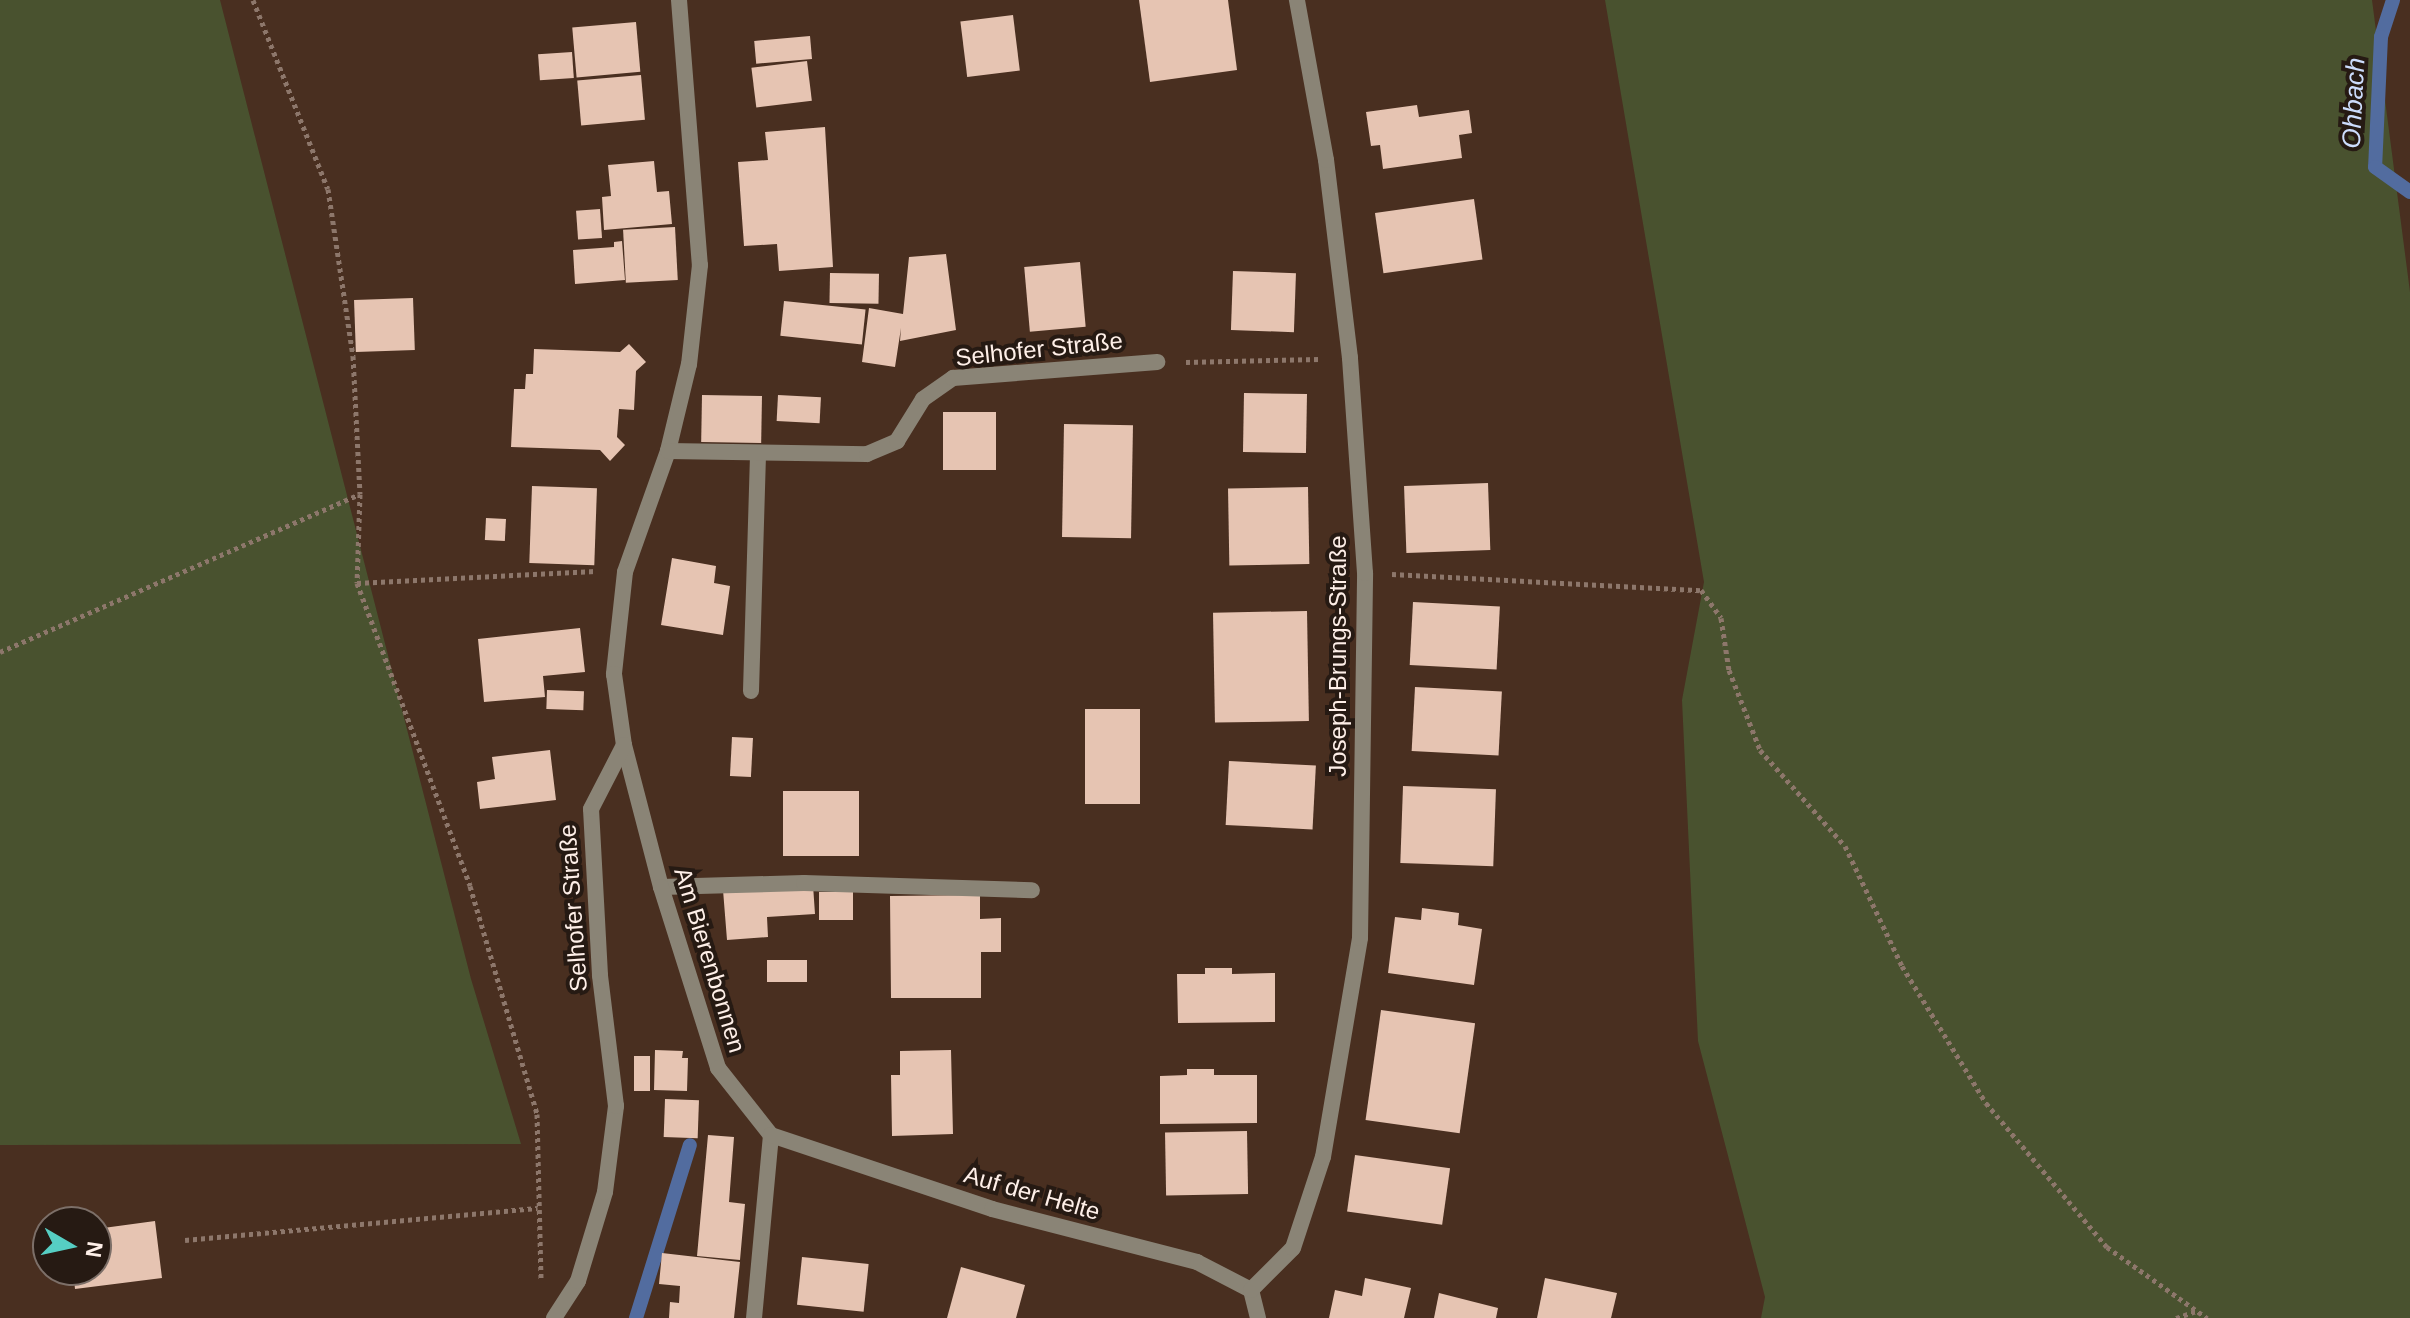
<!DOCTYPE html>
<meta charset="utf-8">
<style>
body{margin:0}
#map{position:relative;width:2410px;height:1318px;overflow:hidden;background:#492f20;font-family:Arial,sans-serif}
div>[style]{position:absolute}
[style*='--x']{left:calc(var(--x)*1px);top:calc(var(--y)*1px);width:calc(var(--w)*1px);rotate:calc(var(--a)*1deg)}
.green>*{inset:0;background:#49522f}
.stream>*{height:14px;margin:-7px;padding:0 7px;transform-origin:7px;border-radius:7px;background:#526c9f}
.building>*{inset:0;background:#e6c4b2;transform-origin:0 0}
.path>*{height:5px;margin-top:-2.5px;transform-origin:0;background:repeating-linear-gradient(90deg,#8d776b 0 4px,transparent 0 8px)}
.lane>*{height:16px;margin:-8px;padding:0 8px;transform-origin:8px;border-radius:8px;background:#8a8476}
.street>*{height:16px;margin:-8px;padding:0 8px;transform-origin:8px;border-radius:8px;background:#8a8476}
span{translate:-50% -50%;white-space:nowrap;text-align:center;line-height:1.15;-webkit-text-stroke:8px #261a13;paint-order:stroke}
.street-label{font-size:24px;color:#feefe8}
.water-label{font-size:26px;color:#cdddfd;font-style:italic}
.north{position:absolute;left:32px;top:1206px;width:80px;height:80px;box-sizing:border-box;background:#261a13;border:2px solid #7c6f68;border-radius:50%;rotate:99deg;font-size:22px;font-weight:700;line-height:32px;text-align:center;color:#feefe8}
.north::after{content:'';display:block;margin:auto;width:28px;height:36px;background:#56cec3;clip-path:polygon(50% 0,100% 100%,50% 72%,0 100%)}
</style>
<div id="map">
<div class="green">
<div style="clip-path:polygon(0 0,220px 0,471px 979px,521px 1144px,0 1145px)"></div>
<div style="clip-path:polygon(1605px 0,2372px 0,2410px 292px,2410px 1318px,1761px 1318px,1765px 1297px,1698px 1041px,1682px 700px,1704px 582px)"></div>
</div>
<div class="stream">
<div style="--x:2393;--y:0;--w:39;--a:108"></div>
<div style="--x:2381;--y:37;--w:130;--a:92.6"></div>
<div style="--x:2375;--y:167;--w:43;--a:35.5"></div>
<div style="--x:636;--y:1318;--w:181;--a:-72.7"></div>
</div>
<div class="building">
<div style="clip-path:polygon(1139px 0,1228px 0,1237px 70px,1150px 82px)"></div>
<div style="left:1013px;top:15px;width:56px;height:53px;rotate:83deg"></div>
<div style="left:636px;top:22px;width:50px;height:64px;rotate:85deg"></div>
<div style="left:810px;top:36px;width:23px;height:56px;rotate:85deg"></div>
<div style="left:572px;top:52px;width:26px;height:34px;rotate:86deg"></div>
<div style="left:807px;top:61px;width:40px;height:56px;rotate:83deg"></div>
<div style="left:641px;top:75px;width:45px;height:64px;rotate:85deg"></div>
<div style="clip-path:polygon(1417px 105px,1419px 117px,1469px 110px,1472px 133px,1459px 135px,1462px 158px,1383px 169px,1380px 145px,1371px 146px,1366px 112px)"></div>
<div style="clip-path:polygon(825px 127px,833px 267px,779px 271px,777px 244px,744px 246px,738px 162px,768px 160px,765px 132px)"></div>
<div style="clip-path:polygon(654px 161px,657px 192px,669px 191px,672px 224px,604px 230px,602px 197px,611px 196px,608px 165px)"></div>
<div style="left:1474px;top:199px;width:61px;height:100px;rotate:82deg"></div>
<div style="left:600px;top:209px;width:29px;height:24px;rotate:86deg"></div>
<div style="left:675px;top:227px;width:53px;height:52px;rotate:87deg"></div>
<div style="clip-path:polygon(622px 241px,625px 280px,575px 284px,573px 250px,614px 247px,614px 242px)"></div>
<div style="clip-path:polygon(946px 254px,956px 330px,900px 341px,901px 328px,895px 367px,862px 362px,869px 308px,903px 314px,909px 257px)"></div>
<div style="left:1080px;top:262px;width:65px;height:56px;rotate:85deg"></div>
<div style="left:1233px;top:271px;width:63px;height:59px;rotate:2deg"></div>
<div style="left:830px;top:273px;width:49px;height:30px;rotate:1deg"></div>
<div style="left:413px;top:298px;width:52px;height:59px;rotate:88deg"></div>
<div style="left:784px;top:301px;width:82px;height:35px;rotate:6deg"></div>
<div style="clip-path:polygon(629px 344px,646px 362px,636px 371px,634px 410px,619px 409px,617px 437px,625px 445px,610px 461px,600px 450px,511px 447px,514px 389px,525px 389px,526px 374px,533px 374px,534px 349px,620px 352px)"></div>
<div style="left:1244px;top:393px;width:63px;height:59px;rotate:1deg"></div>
<div style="left:702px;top:395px;width:60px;height:47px;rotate:1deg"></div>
<div style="left:778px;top:395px;width:43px;height:26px;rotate:3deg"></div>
<div style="left:943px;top:412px;width:53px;height:58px"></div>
<div style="left:1064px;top:424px;width:69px;height:113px;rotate:1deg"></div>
<div style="left:1488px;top:483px;width:67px;height:84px;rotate:88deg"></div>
<div style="left:532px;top:486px;width:65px;height:77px;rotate:2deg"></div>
<div style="left:1308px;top:487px;width:77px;height:80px;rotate:89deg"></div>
<div style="left:486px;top:518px;width:20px;height:22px;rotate:3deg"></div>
<div style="clip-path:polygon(672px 558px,716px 566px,714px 583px,730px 586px,723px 635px,661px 625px)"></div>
<div style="left:1413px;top:602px;width:87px;height:63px;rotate:3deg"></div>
<div style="left:1307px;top:611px;width:110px;height:94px;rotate:89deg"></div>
<div style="clip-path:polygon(580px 628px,585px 672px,543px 676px,545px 697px,484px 702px,478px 639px)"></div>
<div style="left:1415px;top:687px;width:87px;height:64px;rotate:3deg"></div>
<div style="left:547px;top:690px;width:37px;height:19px;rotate:2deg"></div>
<div style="left:1085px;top:709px;width:55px;height:95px"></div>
<div style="left:732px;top:737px;width:21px;height:39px;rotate:3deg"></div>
<div style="clip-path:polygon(550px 750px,556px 800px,480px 809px,477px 782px,495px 779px,492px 757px)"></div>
<div style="left:1229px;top:761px;width:87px;height:64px;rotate:3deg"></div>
<div style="left:1403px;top:786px;width:93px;height:77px;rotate:2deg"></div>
<div style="left:783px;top:791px;width:76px;height:65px"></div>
<div style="clip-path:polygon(813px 885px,815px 914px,767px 917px,768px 937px,727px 940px,723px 890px)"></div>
<div style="left:819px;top:892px;width:34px;height:28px"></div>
<div style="clip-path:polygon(980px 895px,980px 919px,1001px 918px,1001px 952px,981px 952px,981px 998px,891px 998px,890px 896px)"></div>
<div style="clip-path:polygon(1422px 908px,1459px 913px,1458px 925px,1482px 929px,1474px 985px,1388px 973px,1395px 917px,1421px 920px)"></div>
<div style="left:807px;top:960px;width:22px;height:40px;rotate:90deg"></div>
<div style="clip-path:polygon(1205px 968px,1232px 968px,1232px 974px,1275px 973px,1275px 1022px,1178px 1023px,1177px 974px,1205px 974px)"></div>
<div style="left:1381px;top:1010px;width:95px;height:111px;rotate:8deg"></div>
<div style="clip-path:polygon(655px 1050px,683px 1051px,682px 1058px,688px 1058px,687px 1091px,654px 1090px)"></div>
<div style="clip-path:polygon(951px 1050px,953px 1134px,892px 1136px,891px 1075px,900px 1075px,900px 1051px)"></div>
<div style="left:634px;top:1056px;width:16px;height:35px"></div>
<div style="clip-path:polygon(1187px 1069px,1214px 1069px,1214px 1075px,1257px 1075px,1257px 1123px,1160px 1124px,1160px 1076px,1187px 1075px)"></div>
<div style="left:665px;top:1099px;width:34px;height:38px;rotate:2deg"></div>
<div style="left:1247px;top:1131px;width:63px;height:82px;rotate:89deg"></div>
<div style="clip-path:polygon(708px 1135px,734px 1137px,729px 1202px,745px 1204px,740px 1260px,697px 1256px)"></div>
<div style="left:1355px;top:1155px;width:96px;height:57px;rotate:8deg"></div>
<div style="clip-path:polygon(155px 1221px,162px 1278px,75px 1289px,73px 1270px,96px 1270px,96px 1229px)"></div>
<div style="clip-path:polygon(662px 1253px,740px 1262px,734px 1318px,669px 1318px,670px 1302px,679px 1303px,680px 1286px,659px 1284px)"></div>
<div style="left:802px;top:1257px;width:67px;height:48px;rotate:6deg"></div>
<div style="clip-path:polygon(961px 1267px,1025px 1285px,1016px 1318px,947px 1318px)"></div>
<div style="clip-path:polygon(1365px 1278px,1411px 1288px,1404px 1318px,1329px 1318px,1335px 1290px,1362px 1296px)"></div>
<div style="clip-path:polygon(1545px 1278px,1617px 1293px,1611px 1318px,1537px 1318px)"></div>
<div style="clip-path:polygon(1439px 1293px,1498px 1308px,1496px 1318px,1434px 1318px)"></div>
</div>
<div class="path">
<div style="--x:253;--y:0;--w:203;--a:68.4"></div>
<div style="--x:328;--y:189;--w:169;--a:81.5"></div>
<div style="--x:353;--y:356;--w:138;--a:87.1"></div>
<div style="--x:360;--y:494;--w:89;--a:91.9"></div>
<div style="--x:357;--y:583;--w:323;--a:69.5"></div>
<div style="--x:470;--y:886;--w:238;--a:73.6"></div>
<div style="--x:537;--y:1114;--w:166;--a:88.6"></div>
<div style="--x:1186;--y:362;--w:134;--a:-1.3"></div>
<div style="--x:1392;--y:574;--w:309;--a:3"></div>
<div style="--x:1701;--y:590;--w:34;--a:54"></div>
<div style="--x:1721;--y:618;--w:53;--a:81.3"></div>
<div style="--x:1729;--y:670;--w:86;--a:68.8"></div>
<div style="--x:1760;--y:750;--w:128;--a:48.5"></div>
<div style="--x:1845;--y:846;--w:133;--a:64.6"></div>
<div style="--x:1902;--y:966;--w:161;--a:58.5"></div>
<div style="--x:1986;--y:1103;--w:188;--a:50"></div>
<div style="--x:2107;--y:1247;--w:123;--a:35.4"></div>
<div style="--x:357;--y:583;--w:239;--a:-2.9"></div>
<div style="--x:0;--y:652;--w:393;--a:-23.7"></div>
<div style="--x:185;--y:1240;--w:354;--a:-5.2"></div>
<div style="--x:2176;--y:1318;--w:21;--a:-19"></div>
</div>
<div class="lane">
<div style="--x:751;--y:691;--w:237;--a:-88.3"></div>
<div style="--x:661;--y:887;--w:143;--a:-1.6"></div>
<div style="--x:804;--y:883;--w:228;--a:1.8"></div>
</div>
<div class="street">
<div style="--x:679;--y:0;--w:266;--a:85.5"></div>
<div style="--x:700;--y:265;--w:100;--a:96.3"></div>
<div style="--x:689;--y:364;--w:89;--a:103.6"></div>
<div style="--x:668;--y:451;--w:128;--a:109.6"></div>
<div style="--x:625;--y:572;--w:103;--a:96.2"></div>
<div style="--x:614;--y:674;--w:72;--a:82"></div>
<div style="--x:624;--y:745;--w:147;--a:75.4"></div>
<div style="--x:661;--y:887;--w:190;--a:72.5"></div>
<div style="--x:718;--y:1068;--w:85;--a:51.7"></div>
<div style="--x:771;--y:1135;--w:184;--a:95.3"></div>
<div style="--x:668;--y:451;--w:199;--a:0.9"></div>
<div style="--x:867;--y:454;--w:33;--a:-23"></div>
<div style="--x:897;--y:441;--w:49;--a:-58.2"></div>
<div style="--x:923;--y:399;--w:37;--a:-35"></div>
<div style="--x:953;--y:378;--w:205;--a:-4.5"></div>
<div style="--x:771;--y:1135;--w:233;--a:18.5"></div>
<div style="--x:992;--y:1209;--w:212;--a:14.5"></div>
<div style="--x:1197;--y:1262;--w:61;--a:27.4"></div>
<div style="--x:1251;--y:1290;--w:29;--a:76"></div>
<div style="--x:1251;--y:1290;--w:59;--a:-45"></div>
<div style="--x:1293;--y:1248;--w:96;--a:-71.8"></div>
<div style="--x:1323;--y:1157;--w:222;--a:-80.4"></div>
<div style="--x:1360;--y:938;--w:365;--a:-89.2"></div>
<div style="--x:1365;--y:573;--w:216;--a:-94"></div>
<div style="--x:1350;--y:358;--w:199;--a:-96.9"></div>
<div style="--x:1326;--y:160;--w:163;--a:-100.3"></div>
<div style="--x:554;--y:1318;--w:44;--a:-57"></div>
<div style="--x:578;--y:1281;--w:93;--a:-73.1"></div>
<div style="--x:605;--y:1192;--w:87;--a:-82.7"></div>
<div style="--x:616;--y:1106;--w:132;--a:-97"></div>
<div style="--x:600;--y:975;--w:166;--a:-93.1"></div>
<div style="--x:591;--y:809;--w:72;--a:-62.7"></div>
</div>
<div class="street-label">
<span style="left:1039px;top:349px;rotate:-6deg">Selhofer Straße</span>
<span style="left:1338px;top:656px;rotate:-90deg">Joseph-Brungs-Straße</span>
<span style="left:573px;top:908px;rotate:-94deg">Selhofer Straße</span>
<span style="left:710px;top:960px;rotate:73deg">Am Bierenbonnen</span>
<span style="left:1032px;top:1193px;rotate:16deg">Auf der Helte</span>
</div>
<div class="water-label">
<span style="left:2354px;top:103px;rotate:-87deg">Ohbach</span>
</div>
<div class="north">N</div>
</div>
